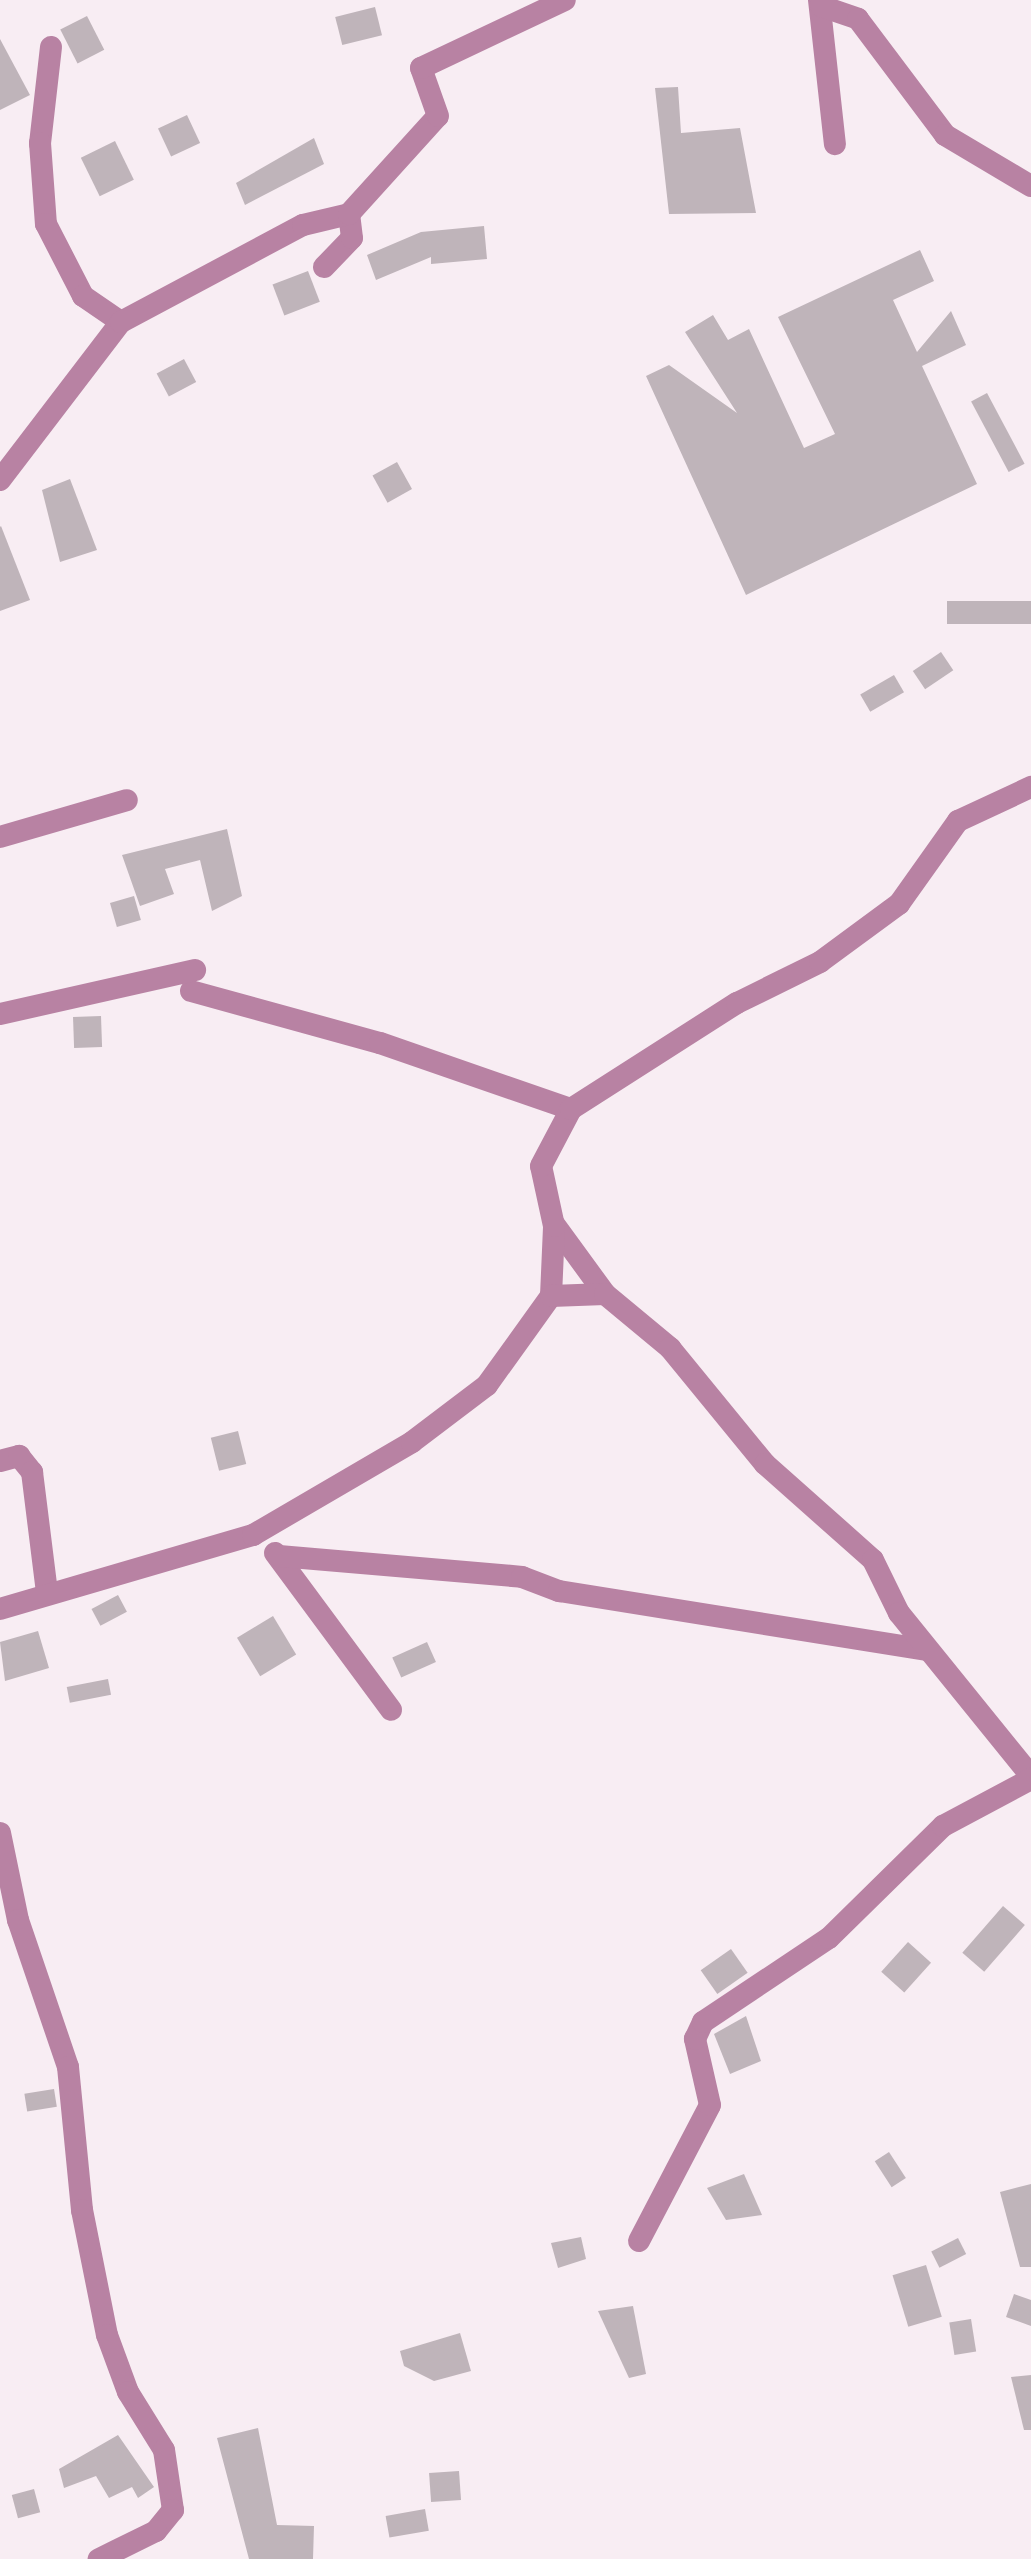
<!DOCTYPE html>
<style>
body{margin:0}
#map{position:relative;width:1031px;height:2559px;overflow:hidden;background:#f8edf3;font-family:Roboto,sans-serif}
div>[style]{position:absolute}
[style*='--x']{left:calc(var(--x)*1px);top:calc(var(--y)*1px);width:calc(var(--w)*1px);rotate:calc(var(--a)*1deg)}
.building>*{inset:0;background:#bfb4ba;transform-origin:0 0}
.minor>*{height:22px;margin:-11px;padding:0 11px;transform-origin:11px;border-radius:11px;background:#b882a3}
span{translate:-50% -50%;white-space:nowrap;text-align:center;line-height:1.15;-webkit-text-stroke:8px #fff;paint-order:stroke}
</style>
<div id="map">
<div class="building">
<div style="left:375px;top:7px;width:29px;height:41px;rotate:76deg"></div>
<div style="left:87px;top:16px;width:38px;height:30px;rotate:63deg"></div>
<div style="clip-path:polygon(0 39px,30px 95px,0 110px)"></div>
<div style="clip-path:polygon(678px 87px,681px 133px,740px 128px,756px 213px,669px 214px,655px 88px)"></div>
<div style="left:187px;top:115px;width:31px;height:32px;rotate:65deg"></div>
<div style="clip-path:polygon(314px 138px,324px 164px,245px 205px,236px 183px)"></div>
<div style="left:115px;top:141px;width:43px;height:38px;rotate:64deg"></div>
<div style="clip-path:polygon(484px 226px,487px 259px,431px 264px,431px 257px,376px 280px,367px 255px,421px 232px)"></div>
<div style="clip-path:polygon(920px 250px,934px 281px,893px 300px,917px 352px,951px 311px,966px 345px,922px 366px,977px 484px,746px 595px,646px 376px,669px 365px,737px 413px,685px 332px,713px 315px,728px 340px,749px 329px,804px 448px,835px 434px,778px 317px)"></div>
<div style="left:308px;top:271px;width:33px;height:38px;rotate:69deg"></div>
<div style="left:184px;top:359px;width:26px;height:31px;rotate:62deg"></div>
<div style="left:987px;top:393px;width:80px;height:18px;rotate:62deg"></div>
<div style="left:397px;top:462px;width:31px;height:28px;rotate:61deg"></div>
<div style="clip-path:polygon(70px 479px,97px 550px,60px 562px,42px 490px)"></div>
<div style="clip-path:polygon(1px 526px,30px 600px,0 611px,0 527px)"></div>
<div style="left:1031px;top:601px;width:23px;height:84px;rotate:90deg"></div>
<div style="left:941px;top:652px;width:22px;height:34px;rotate:56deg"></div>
<div style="left:894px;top:675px;width:20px;height:39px;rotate:60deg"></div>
<div style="clip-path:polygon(227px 829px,242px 896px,212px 911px,200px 860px,165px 869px,174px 894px,140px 906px,122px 855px)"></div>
<div style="left:134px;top:896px;width:25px;height:25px;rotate:74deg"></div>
<div style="left:101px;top:1016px;width:31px;height:28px;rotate:88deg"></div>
<div style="left:238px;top:1431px;width:34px;height:28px;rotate:76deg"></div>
<div style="left:118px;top:1595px;width:19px;height:30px;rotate:62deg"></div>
<div style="left:273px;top:1616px;width:45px;height:42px;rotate:59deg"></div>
<div style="clip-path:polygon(38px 1631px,49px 1668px,5px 1681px,0 1642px)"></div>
<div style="left:427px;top:1642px;width:22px;height:38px;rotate:66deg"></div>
<div style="left:108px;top:1679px;width:16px;height:42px;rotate:79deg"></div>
<div style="left:1003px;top:1906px;width:29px;height:62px;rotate:41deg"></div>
<div style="left:908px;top:1942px;width:31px;height:40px;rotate:42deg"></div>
<div style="left:731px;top:1949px;width:29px;height:37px;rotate:55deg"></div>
<div style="clip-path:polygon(746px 2016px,761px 2061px,730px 2074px,714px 2034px)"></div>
<div style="left:54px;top:2089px;width:18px;height:30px;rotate:81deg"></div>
<div style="left:889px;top:2152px;width:31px;height:17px;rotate:57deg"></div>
<div style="clip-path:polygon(744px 2174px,762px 2215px,726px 2220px,707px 2188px)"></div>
<div style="clip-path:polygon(1031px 2184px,1031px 2267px,1020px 2267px,1000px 2192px)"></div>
<div style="clip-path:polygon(581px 2237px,586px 2259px,558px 2268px,551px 2243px)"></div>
<div style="left:958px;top:2238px;width:18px;height:30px;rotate:63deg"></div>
<div style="left:926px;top:2265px;width:54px;height:35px;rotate:73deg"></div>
<div style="clip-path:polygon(1014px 2294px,1031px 2300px,1031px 2326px,1006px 2317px)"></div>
<div style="clip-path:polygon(633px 2306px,646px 2374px,629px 2378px,598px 2311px)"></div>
<div style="left:971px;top:2319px;width:33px;height:22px;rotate:81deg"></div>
<div style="clip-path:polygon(460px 2333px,471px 2371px,434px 2381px,404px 2366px,400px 2351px)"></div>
<div style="clip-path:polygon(1031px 2375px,1031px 2430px,1024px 2430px,1011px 2377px)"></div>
<div style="clip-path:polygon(258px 2428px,277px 2525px,314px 2526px,313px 2559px,249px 2559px,217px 2438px)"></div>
<div style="clip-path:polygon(118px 2435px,154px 2487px,138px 2498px,132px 2487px,109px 2498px,96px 2476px,64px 2488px,59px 2469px)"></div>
<div style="left:459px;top:2471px;width:29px;height:30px;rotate:86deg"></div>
<div style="left:34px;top:2489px;width:24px;height:23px;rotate:75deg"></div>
<div style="left:425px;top:2509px;width:22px;height:40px;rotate:80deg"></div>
</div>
<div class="minor">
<div style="--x:819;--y:0;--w:145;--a:83.7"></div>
<div style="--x:821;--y:6;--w:39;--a:19"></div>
<div style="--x:858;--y:19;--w:145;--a:53.1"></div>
<div style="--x:945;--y:135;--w:100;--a:30.7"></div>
<div style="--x:51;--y:47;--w:97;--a:96.5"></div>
<div style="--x:40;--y:143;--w:81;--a:85.8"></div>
<div style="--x:46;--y:224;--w:81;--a:62.8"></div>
<div style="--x:83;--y:296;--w:46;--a:34.4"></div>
<div style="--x:324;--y:267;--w:40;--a:-46"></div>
<div style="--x:352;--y:238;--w:24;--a:-97"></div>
<div style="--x:0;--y:480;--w:199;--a:-52.6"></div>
<div style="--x:121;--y:322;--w:206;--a:-28.1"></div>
<div style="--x:303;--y:225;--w:47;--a:-13.4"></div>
<div style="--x:349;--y:214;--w:132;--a:-47.8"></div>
<div style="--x:438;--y:116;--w:51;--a:-109.5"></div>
<div style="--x:421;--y:68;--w:159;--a:-25.3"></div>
<div style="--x:0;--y:837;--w:132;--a:-16.2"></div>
<div style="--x:191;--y:991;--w:196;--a:15.4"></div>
<div style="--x:380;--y:1043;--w:202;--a:19.1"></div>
<div style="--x:0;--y:1014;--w:200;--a:-12.7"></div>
<div style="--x:554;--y:1224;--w:87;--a:53.9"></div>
<div style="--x:551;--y:1296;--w:70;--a:-87.5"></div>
<div style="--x:554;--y:1226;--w:61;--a:-102.2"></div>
<div style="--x:541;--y:1166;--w:64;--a:-62.2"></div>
<div style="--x:571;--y:1109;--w:197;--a:-32.6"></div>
<div style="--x:737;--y:1003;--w:93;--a:-26.3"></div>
<div style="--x:820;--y:962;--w:98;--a:-36.3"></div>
<div style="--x:899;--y:904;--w:102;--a:-54.6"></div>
<div style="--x:958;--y:821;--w:81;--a:-25"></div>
<div style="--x:0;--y:1461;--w:20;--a:-15"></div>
<div style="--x:19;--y:1456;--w:21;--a:51"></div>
<div style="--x:32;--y:1472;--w:121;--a:82.9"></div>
<div style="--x:275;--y:1553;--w:195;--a:53.5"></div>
<div style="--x:279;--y:1556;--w:244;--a:4.9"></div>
<div style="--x:522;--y:1577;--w:40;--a:21"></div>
<div style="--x:559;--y:1591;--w:372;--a:9.1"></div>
<div style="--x:0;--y:1609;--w:264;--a:-16.3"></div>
<div style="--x:253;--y:1535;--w:184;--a:-30.3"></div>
<div style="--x:412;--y:1442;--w:94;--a:-37.2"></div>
<div style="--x:487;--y:1385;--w:110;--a:-54.3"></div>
<div style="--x:551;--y:1296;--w:54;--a:-2.1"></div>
<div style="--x:605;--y:1294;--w:85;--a:39.7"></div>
<div style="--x:670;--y:1348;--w:150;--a:50.7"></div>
<div style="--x:765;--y:1464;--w:144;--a:41.6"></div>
<div style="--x:873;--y:1560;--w:59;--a:63.9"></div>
<div style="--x:899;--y:1613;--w:210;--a:51"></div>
<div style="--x:0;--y:1833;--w:89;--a:78.3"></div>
<div style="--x:18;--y:1920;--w:155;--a:71.2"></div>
<div style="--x:68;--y:2067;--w:144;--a:84.4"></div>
<div style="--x:82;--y:2210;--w:127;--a:78.7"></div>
<div style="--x:107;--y:2335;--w:61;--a:69.8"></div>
<div style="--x:128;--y:2392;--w:68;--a:58.2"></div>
<div style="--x:164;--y:2450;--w:61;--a:81.5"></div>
<div style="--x:173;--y:2510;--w:27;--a:129"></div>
<div style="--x:156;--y:2531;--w:64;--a:153.8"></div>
<div style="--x:639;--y:2241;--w:153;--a:-62.4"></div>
<div style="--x:710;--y:2105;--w:68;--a:-102.8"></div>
<div style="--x:695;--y:2039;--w:19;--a:-65"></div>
<div style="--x:703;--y:2022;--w:151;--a:-33.7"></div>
<div style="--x:829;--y:1938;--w:160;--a:-44.5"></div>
<div style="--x:943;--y:1826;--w:100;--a:-28.1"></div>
</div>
</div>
